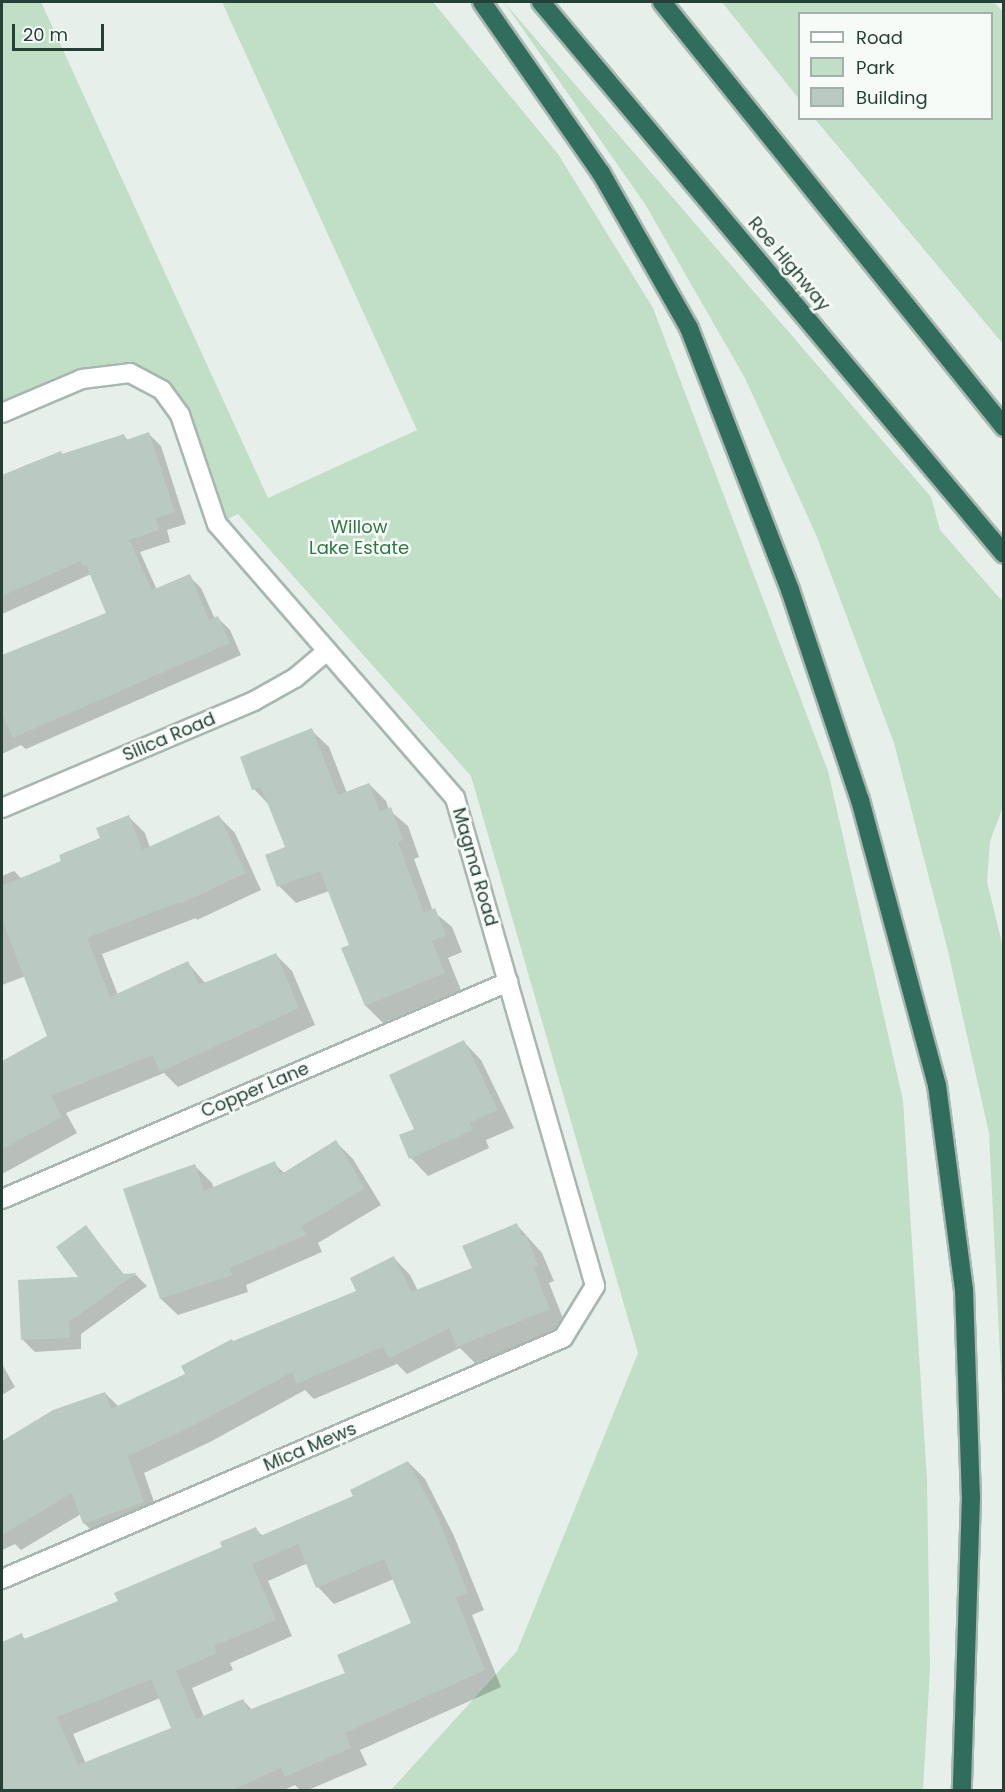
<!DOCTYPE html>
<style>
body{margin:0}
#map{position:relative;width:1005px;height:1792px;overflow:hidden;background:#e6efea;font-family:Poppins,sans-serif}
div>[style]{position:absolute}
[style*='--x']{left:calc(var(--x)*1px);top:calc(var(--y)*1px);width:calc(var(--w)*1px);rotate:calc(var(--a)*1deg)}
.green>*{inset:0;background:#c0dfc6}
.shadow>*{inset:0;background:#0003}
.building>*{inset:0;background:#bbc9c3}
.roads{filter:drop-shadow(2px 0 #a8b7b1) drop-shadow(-2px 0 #a8b7b1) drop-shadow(0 2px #a8b7b1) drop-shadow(0 -2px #a8b7b1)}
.street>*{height:18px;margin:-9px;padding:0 9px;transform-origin:9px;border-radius:9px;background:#fff}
.highway>*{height:18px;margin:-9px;padding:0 9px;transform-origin:9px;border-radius:9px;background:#316d5c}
span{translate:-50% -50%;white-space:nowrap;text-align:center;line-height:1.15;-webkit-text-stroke:5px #f7fbf8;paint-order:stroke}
.street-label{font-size:18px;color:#254137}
.park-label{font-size:18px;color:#2f7846}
.frame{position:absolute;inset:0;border:3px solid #254137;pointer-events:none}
.legend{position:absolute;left:798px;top:12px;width:195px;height:108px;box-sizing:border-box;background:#f7fbf8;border:2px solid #a3b1ab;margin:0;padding:8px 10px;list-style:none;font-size:18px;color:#254137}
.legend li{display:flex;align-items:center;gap:12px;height:30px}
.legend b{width:30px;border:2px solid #a3b1ab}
.scale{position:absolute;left:12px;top:24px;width:92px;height:27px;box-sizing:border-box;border:3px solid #254137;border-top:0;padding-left:8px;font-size:18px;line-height:21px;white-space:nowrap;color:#254137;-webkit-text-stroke:4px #f7fbf8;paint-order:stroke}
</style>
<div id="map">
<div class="green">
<div style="clip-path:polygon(2px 2px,41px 2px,268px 498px,417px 430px,222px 2px,433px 2px,558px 154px,653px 308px,828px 771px,903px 1100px,927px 1480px,930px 1669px,923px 1790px,391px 1790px,517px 1651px,638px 1353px,471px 776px,238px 514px,217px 524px,180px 415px,130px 373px,2px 413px)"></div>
<div style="clip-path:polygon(504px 2px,931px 497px,940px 530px,1003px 602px,1003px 807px,990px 841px,987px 882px,1004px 951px,1003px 1589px,1002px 1394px,989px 1133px,947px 947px,894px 743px,817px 537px,745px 378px,645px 204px)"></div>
<div style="clip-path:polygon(722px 2px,994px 2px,1003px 12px,1003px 344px,815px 119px,992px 118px,992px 14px,800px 14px,799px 99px)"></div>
</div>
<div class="shadow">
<div style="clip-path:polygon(149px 434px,161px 446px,186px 524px,167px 530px,170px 542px,140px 552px,157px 590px,189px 576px,201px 588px,215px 619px,218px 618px,230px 630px,241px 655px,26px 749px,21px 745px,2px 754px,2px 657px,108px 614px,91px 574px,2px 614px,2px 477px,26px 465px,124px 436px,129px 441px)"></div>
<div style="clip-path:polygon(311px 730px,329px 747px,347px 793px,369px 784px,386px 801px,389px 810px,408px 826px,419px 857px,414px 859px,433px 911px,452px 927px,462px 952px,448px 958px,461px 990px,383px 1023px,366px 1006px,351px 946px,329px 891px,296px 903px,279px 886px,287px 848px,269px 805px,254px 789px)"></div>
<div style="clip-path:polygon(218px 816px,235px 833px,261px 890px,197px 920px,196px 918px,102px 954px,118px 995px,188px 963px,206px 984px,275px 954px,292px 971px,315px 1025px,178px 1087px,164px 1073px,66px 1113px,77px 1133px,2px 1174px,2px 1062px,49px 1037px,26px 976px,2px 985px,2px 876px,14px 871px,22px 879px,63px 861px,102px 839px,129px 817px,145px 833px,150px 848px)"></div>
<div style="clip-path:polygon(464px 1042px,481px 1060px,514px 1128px,486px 1140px,489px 1148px,428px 1176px,411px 1158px,401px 1136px,416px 1129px)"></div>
<div style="clip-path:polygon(336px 1142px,353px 1159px,381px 1205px,318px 1243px,322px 1252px,246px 1285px,248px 1292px,178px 1315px,161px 1299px,125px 1190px,195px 1166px,212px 1183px,214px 1189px,274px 1163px,285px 1174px)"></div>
<div style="clip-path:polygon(517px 1225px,542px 1253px,554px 1281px,549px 1283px,566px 1326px,475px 1363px,460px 1348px,407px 1374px,397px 1364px,314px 1399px,305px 1390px,210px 1442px,144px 1473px,160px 1519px,101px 1540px,84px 1523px,81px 1514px,21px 1550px,15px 1544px,2px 1550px,2px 1443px,53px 1412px,105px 1393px,119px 1407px,187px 1375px,234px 1343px,358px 1292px,394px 1258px,410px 1275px,418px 1291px,474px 1268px)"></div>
<div style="clip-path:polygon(86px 1227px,125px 1276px,136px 1275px,147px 1286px,81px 1334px,81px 1349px,35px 1352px,23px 1340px,80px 1278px)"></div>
<div style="clip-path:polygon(2px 1364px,15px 1387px,2px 1395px)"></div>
<div style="clip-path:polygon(evenodd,408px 1462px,425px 1479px,454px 1536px,484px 1610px,472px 1615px,501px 1687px,360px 1750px,367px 1765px,308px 1790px,300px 1790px,295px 1785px,284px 1790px,2px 1790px,2px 1644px,21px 1635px,26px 1640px,120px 1602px,255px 1529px,263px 1536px,356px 1497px,408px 1462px,308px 1563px,318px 1587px,334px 1604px,394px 1579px,413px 1624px,347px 1673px,252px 1710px,243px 1700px,204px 1717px,192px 1688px,233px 1670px,230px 1663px,292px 1636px,268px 1581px,308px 1563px,408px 1462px,160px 1698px,173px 1728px,86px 1764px,73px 1734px,160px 1698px)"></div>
</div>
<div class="building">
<div style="clip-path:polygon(149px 432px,175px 512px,156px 518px,159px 530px,129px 540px,152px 590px,190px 574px,209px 620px,218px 616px,230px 643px,13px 738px,2px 714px,2px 655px,106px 613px,86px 565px,83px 566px,81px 561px,2px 596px,2px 475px,61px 451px,62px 454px,124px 434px,126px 440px)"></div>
<div style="clip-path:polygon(312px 728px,338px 795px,369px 783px,380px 812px,391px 807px,403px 840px,398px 842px,424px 913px,435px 908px,446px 935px,432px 941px,445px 973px,365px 1006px,341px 948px,349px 945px,320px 871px,277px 887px,265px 855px,285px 847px,261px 787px,252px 790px,240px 757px)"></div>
<div style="clip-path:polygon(129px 815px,142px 850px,219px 815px,246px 873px,180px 904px,179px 902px,87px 938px,110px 997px,188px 961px,199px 985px,276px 953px,299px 1008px,160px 1072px,153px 1055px,51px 1096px,62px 1117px,2px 1149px,2px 1061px,47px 1036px,2px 920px,2px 886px,61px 861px,59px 855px,100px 838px,96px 828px)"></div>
<div style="clip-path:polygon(464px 1040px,498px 1110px,469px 1123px,473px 1130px,409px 1159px,399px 1135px,414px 1129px,389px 1075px)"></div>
<div style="clip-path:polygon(336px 1140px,365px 1188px,302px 1226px,306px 1235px,230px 1268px,233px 1275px,160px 1299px,123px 1189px,195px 1164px,204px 1191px,275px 1161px,280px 1175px)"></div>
<div style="clip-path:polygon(517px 1223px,522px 1236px,526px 1235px,538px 1265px,533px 1267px,550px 1309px,457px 1347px,449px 1328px,389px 1358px,383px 1347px,296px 1384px,292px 1372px,193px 1426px,128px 1456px,144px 1502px,83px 1524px,72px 1493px,2px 1535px,2px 1441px,53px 1410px,105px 1392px,111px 1409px,185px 1374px,181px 1366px,232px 1339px,233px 1341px,356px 1291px,350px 1278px,394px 1256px,411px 1292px,472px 1268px,462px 1246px)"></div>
<div style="clip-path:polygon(86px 1225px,122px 1274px,137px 1273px,69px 1322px,70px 1338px,21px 1340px,18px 1280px,78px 1277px,56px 1247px)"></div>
<div style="clip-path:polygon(evenodd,408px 1461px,438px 1518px,468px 1593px,456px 1598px,485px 1670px,345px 1733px,351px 1748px,285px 1777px,281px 1768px,230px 1791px,2px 1791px,2px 1642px,22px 1633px,24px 1639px,118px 1601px,114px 1593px,222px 1547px,220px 1542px,256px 1527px,260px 1536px,353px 1496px,350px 1490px,408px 1461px,298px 1544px,316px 1588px,384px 1559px,411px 1623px,337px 1655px,345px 1673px,248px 1710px,243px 1699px,196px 1719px,176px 1671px,217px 1653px,214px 1646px,276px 1620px,252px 1564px,298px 1544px,408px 1461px,151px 1679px,171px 1728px,78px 1765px,57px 1717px,151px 1679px)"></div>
</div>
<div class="roads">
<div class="street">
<div style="--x:2;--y:413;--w:87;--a:-23"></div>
<div style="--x:82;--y:379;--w:48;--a:-7.1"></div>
<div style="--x:130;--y:373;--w:36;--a:28"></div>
<div style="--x:162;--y:390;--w:31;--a:54"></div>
<div style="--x:180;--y:415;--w:115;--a:71.3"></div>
<div style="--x:217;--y:524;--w:363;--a:49"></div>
<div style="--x:455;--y:798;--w:508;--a:73.99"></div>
<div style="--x:595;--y:1286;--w:61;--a:121.6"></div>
<div style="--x:563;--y:1338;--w:611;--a:156.75"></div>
<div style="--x:2;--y:808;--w:274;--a:-23"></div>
<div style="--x:254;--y:701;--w:47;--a:-29.3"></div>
<div style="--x:295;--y:678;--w:42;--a:-40.2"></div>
<div style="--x:2;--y:1199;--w:551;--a:-23.21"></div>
</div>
<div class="highway">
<div style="--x:482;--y:2;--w:208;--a:55.2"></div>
<div style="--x:601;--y:173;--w:178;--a:60.4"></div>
<div style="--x:689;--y:328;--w:281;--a:68.9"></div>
<div style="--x:790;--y:590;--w:221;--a:71.6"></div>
<div style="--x:860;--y:800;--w:295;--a:74.9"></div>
<div style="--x:937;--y:1085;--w:206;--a:82.5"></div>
<div style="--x:964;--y:1289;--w:208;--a:88.1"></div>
<div style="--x:971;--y:1497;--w:293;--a:91.8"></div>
<div style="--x:541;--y:2;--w:720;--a:50.01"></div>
<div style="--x:662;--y:2;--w:546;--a:51.18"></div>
</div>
</div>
<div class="street-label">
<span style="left:789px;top:264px;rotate:50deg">Roe Highway</span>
<span style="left:169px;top:737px;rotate:-23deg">Silica Road</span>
<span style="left:475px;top:867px;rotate:74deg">Magma Road</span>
<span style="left:255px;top:1090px;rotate:-23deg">Copper Lane</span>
<span style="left:310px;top:1447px;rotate:-23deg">Mica Mews</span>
</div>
<div class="park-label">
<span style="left:359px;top:538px">Willow<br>Lake Estate</span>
</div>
<div class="frame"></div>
<ul class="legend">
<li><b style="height:8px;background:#fff"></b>Road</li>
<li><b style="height:16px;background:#c0dfc6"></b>Park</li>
<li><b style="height:16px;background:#bbc9c3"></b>Building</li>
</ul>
<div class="scale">20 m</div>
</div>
